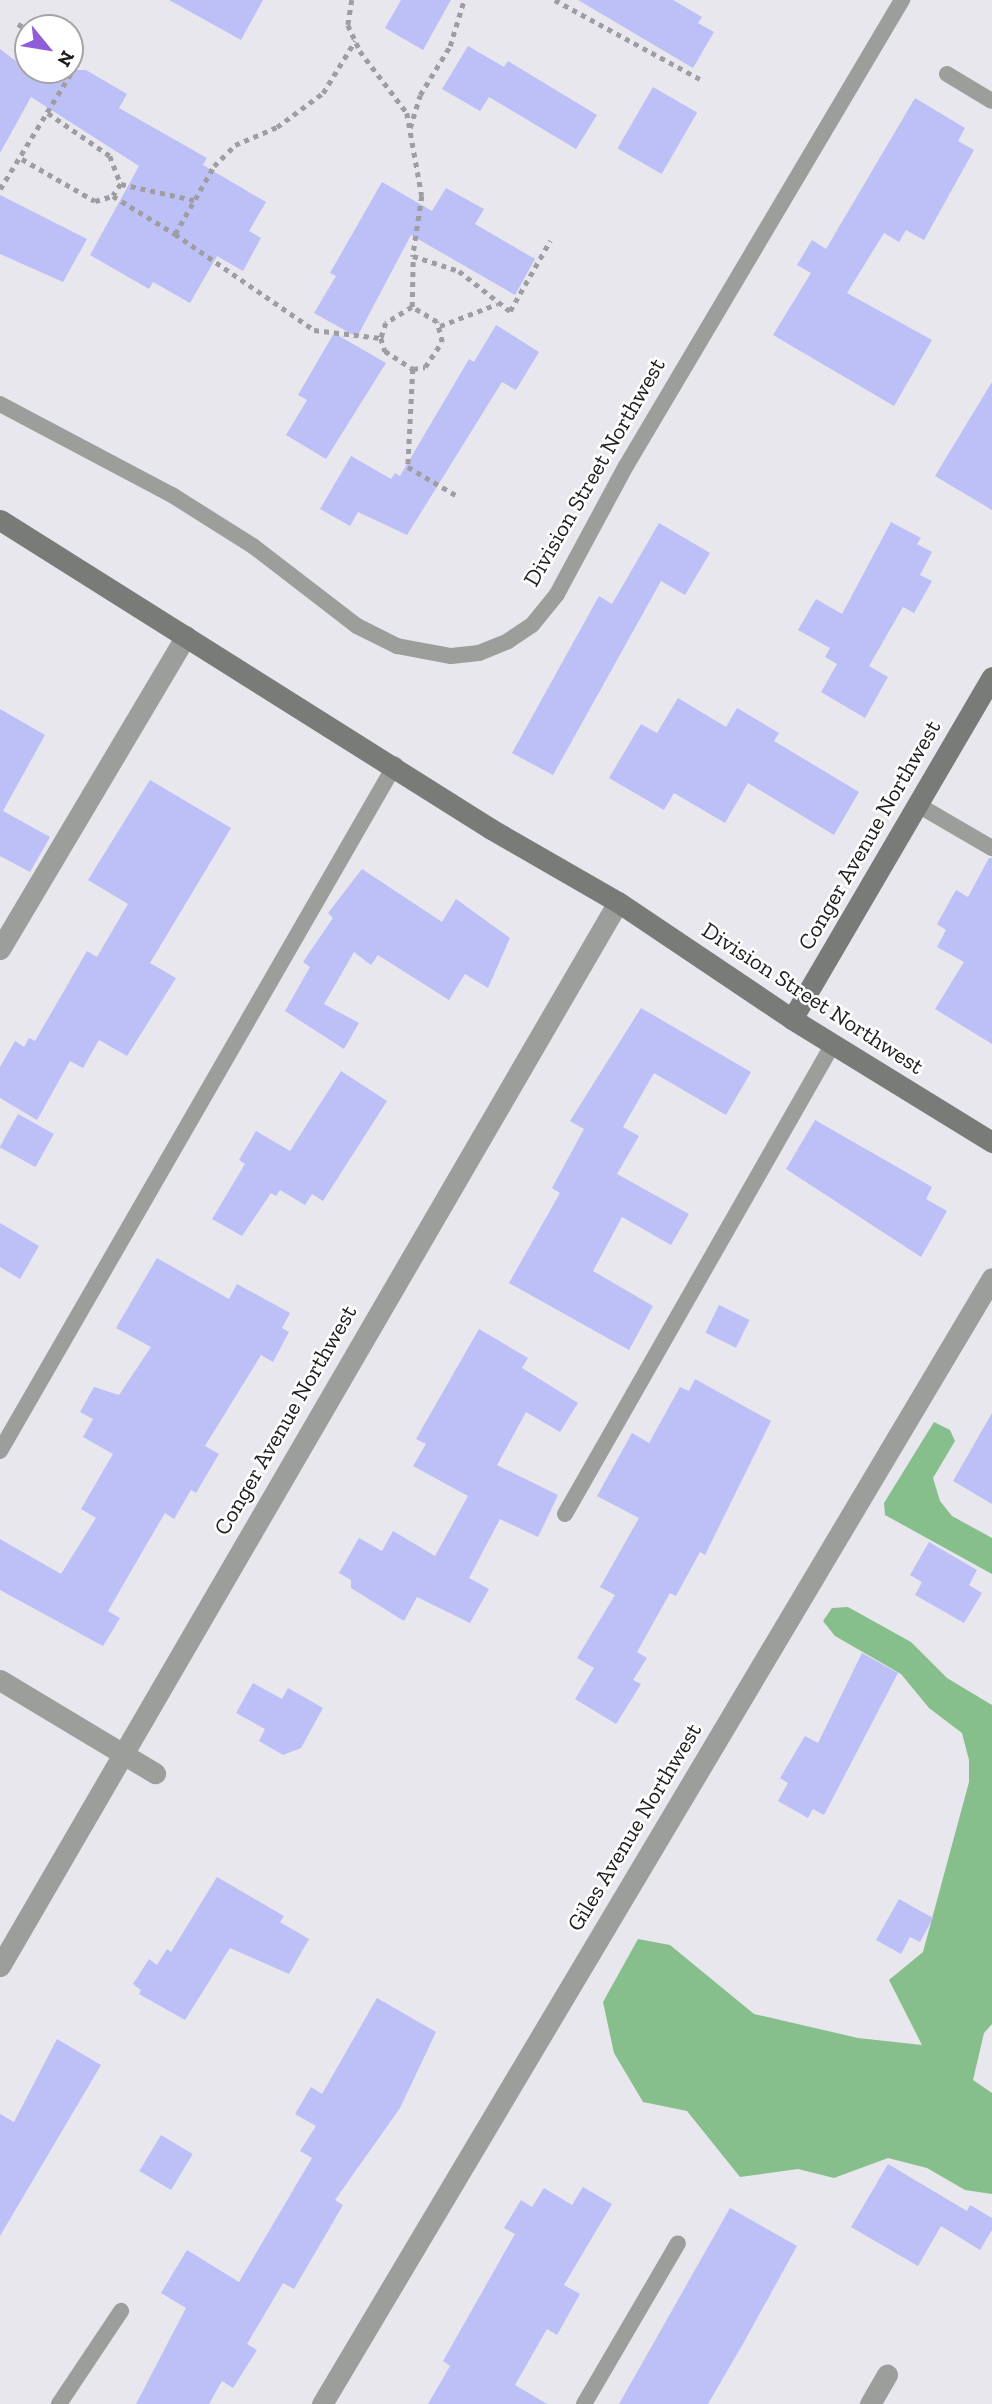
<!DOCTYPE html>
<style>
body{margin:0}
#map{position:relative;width:992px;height:2404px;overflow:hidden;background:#e7e7ed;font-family:"Zilla Slab",serif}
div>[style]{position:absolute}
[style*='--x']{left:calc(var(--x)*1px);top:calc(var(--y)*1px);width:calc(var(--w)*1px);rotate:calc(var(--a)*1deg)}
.forest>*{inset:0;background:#86bf8b}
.building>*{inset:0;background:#bcc0f6;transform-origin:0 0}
.path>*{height:4.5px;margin-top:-2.25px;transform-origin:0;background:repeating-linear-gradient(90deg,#9d9da2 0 5px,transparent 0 10px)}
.lane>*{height:16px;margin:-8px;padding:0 8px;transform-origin:8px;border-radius:8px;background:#9c9e9c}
.street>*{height:21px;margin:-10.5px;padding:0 10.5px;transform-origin:10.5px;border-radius:10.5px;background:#9c9e9c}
.secondary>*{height:21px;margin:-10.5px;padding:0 10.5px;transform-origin:10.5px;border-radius:10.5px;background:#787b78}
span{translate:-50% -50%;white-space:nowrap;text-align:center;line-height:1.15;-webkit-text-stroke:5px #fff;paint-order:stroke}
.street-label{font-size:23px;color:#1e1e20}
.north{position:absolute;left:14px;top:14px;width:70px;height:70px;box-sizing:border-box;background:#fff;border:2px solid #a5a5a6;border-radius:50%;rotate:120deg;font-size:19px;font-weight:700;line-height:28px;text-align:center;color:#1e1e20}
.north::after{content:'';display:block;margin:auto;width:24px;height:32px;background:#8f5dd7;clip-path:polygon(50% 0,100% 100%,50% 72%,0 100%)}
</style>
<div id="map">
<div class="forest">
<div style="clip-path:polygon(934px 1422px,950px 1430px,955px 1441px,933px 1478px,940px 1501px,952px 1516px,992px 1538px,992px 1574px,885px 1515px,884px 1503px)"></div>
<div style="clip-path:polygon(848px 1607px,911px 1642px,947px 1678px,992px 1705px,992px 2024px,984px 2033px,973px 2080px,992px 2093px,992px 2194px,965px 2190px,927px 2168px,888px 2158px,834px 2178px,798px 2169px,740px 2177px,687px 2111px,643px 2102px,614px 2053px,603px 2002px,638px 1939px,670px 1945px,754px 2014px,858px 2038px,922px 2045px,889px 1980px,923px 1952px,969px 1782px,969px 1760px,962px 1733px,929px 1708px,901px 1674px,835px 1636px,823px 1621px,832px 1608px)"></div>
</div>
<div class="building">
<div style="clip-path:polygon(169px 0,263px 0,241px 40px)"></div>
<div style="clip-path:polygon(401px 0,451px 0,423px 50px,385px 28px)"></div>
<div style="clip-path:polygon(578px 0,673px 0,702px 17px,698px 23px,714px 32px,693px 68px)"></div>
<div style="clip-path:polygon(468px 46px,504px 67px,508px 61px,597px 115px,576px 149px,489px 97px,480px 111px,442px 89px)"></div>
<div style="clip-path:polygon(0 49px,28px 70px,86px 70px,127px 94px,119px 108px,207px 158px,203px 165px,266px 202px,249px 231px,261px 238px,243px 271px,217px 256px,190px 303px,153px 282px,149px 289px,90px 255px,139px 166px,31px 97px,0 153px)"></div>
<div style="left:653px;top:87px;width:51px;height:71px;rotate:30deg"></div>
<div style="clip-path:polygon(915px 98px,965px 128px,958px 141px,974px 150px,924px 240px,906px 230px,899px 242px,884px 233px,847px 293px,932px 340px,894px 406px,773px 335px,811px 273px,797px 265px,812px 240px,826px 249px)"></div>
<div style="clip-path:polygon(382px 182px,432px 211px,446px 188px,484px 209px,475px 224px,535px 259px,515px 295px,411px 235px,357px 337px,314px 313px,336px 276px,330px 273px)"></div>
<div style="clip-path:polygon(0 195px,87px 239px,63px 282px,0 254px)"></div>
<div style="clip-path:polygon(496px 325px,539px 352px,516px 390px,502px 382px,407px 535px,358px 512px,350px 526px,320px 509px,351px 456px,391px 479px,395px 473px,400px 476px,469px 359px,474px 362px)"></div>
<div style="clip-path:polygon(334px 333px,386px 363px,326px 459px,286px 435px,307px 400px,298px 395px)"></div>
<div style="clip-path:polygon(992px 382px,992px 510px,935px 476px)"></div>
<div style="clip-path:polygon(891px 522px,921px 538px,917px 544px,932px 552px,920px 575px,932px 581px,914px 613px,903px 607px,869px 666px,888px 677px,865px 718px,821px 692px,837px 664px,825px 657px,830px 648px,798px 630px,816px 599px,842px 614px)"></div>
<div style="clip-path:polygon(659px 523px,710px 553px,685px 595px,661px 581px,553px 775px,512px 753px,599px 596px,612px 604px)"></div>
<div style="clip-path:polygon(678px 698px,726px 727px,737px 708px,779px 733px,774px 741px,859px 792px,834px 835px,748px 783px,725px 823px,674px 793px,664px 810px,609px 778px,641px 724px,657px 733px)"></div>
<div style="clip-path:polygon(0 709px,45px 735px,3px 811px,50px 837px,30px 872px,0 856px)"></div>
<div style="clip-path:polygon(150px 780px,231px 828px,150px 963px,176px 978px,127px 1056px,99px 1040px,83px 1068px,70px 1061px,37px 1120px,0 1098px,0 1067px,15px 1041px,24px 1047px,29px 1038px,35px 1041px,87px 951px,97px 957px,128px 904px,88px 880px)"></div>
<div style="clip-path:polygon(989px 858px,992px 858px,992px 1044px,935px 1009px,964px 962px,937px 947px,946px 930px,937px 924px,956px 890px,968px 897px)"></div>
<div style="clip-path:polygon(362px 869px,442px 922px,456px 899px,510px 938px,488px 988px,465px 974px,449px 1000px,378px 955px,371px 965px,354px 952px,324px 1004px,359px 1023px,344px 1049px,285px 1011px,310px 967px,303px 962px,333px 918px,328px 913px)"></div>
<div style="clip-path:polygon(641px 1008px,751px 1072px,726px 1115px,654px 1073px,623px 1127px,639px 1136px,617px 1174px,689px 1214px,671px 1245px,622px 1217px,593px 1271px,653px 1306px,629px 1350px,509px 1283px,560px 1193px,552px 1188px,584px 1129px,570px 1121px)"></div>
<div style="clip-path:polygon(341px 1071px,387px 1101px,323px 1201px,312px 1194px,305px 1205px,280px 1190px,276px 1196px,271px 1193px,242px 1236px,212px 1219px,245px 1164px,239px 1160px,256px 1131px,290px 1151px)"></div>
<div style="left:18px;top:1114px;width:41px;height:38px;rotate:29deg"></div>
<div style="clip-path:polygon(815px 1120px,932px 1187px,926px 1199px,947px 1211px,921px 1257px,786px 1169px)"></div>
<div style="clip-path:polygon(0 1223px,39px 1246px,20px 1279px,0 1267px)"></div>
<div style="clip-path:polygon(157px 1258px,229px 1299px,237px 1284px,290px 1313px,282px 1328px,289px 1332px,273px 1362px,261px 1355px,205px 1446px,219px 1454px,196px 1493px,191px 1490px,174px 1519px,165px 1513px,145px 1547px,108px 1611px,120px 1618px,103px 1646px,0 1590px,0 1539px,61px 1574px,96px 1518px,81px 1509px,113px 1454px,83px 1437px,93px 1419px,80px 1412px,94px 1387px,119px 1395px,151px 1347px,116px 1328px)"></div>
<div style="left:719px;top:1305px;width:34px;height:31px;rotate:26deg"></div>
<div style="clip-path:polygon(479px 1329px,528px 1358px,522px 1368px,578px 1403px,560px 1432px,526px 1412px,497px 1465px,558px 1495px,538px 1537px,500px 1519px,469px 1578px,489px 1589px,470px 1623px,417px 1597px,404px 1621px,351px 1588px,351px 1580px,339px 1573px,359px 1538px,382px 1551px,393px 1531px,435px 1556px,468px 1496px,413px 1466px,426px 1444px,416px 1439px)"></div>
<div style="clip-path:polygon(695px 1379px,771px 1421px,705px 1555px,700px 1552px,676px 1596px,670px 1593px,637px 1652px,647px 1658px,633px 1680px,641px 1684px,616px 1724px,575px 1699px,594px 1668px,577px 1658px,615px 1595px,600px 1587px,639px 1518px,597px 1496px,632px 1433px,649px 1443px,680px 1387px,689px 1391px)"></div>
<div style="clip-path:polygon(992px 1413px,992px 1504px,953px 1481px)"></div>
<div style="clip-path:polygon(929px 1542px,977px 1570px,969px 1585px,982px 1593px,964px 1623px,915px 1595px,922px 1582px,910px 1575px)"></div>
<div style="clip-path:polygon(862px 1653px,898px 1673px,824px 1815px,813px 1809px,808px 1818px,778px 1801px,788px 1783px,780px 1778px,805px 1736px,818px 1743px)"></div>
<div style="clip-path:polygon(253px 1683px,282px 1699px,288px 1688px,323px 1708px,301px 1748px,283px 1755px,259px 1741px,265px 1729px,236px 1713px)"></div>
<div style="clip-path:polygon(217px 1877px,284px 1916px,280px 1922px,309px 1939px,289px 1974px,230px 1948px,185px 2020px,139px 1994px,141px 1990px,133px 1984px,149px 1959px,157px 1965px,167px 1949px,171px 1952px)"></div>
<div style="clip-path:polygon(899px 1899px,933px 1918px,920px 1942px,910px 1937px,901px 1954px,876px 1940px)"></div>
<div style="clip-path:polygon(377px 1998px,436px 2032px,400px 2108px,335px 2200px,343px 2205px,294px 2289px,283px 2283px,247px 2344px,257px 2350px,233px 2388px,222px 2381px,209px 2404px,136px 2404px,186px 2308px,161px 2293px,187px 2250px,239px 2282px,312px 2158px,300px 2151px,316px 2126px,295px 2114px,311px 2087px,322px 2094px)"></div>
<div style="clip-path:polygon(57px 2039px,101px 2065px,0 2236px,0 2114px,14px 2122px)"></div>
<div style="left:161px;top:2135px;width:37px;height:42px;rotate:31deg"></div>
<div style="clip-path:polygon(888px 2164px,967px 2211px,970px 2205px,992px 2218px,992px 2230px,980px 2250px,941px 2226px,918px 2266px,851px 2227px)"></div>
<div style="clip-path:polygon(583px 2187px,612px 2204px,564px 2285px,580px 2294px,557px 2335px,547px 2329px,515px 2385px,547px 2404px,428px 2404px,450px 2366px,443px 2361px,515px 2234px,504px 2228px,521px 2200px,532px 2207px,544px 2188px,572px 2205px)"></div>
<div style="clip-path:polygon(730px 2208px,797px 2246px,744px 2342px,708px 2404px,619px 2404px)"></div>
</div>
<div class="path">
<div style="--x:352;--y:0;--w:25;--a:99"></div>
<div style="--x:348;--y:25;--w:29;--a:65"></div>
<div style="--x:360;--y:51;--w:78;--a:52.8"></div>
<div style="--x:407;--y:113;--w:84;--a:79.8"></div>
<div style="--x:422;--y:196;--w:61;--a:98.5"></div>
<div style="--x:413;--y:256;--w:48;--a:18.1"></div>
<div style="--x:459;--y:271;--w:65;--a:38.1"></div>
<div style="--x:510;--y:311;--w:81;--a:-60.3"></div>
<div style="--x:555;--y:0;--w:167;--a:28.6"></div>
<div style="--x:18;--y:24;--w:12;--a:31"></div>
<div style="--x:48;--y:113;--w:75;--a:34.7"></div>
<div style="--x:110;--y:156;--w:30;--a:69"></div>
<div style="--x:121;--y:184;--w:14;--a:124"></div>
<div style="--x:410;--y:128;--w:34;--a:-73"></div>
<div style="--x:420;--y:95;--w:57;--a:-58.5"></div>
<div style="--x:450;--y:46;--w:48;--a:-73.1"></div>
<div style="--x:22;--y:159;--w:84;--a:29.9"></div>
<div style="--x:95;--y:201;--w:19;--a:-16"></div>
<div style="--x:113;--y:196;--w:73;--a:31.5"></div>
<div style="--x:175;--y:234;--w:78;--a:-60.2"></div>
<div style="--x:214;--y:166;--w:30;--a:-45"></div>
<div style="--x:235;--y:145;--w:46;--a:-23.2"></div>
<div style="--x:277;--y:127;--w:57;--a:-36.5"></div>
<div style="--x:323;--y:93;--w:61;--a:-58.4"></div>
<div style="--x:121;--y:184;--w:75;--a:12.4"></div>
<div style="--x:0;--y:189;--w:140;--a:-58.5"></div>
<div style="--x:73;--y:70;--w:15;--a:-101"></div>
<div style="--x:175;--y:234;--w:169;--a:34.6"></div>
<div style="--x:314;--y:330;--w:67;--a:6.8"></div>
<div style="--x:412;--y:307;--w:31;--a:148"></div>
<div style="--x:386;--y:323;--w:16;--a:108"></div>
<div style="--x:381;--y:338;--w:14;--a:73"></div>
<div style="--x:385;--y:351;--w:33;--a:33"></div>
<div style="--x:413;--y:369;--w:12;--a:-9"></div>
<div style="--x:425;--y:367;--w:30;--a:-56"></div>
<div style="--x:442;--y:342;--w:21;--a:-104"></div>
<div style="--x:437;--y:322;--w:29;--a:-149"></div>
<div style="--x:412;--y:307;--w:51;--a:-88.9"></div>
<div style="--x:440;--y:326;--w:61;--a:-21.1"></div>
<div style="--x:413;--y:369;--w:98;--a:92.9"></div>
<div style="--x:408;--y:467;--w:59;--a:30.5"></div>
</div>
<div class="lane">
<div style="--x:947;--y:74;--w:52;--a:31"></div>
<div style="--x:0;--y:404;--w:195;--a:27.9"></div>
<div style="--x:172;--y:495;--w:96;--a:32.2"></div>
<div style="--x:253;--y:546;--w:131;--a:37.6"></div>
<div style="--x:357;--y:626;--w:45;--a:26.6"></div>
<div style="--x:397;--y:646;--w:55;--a:10.5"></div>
<div style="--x:451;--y:656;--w:28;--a:-6"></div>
<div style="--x:479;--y:653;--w:31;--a:-22"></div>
<div style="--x:508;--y:641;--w:29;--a:-34"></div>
<div style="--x:532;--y:625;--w:40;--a:-51"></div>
<div style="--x:557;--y:594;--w:145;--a:-61.7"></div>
<div style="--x:626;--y:466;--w:542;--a:-59.36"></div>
<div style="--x:918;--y:805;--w:86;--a:30.2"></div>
<div style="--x:0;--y:1451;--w:792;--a:-60.07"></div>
<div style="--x:565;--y:1514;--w:541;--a:-60.31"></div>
<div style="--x:59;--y:2404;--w:112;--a:-56.3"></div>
<div style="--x:584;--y:2404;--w:186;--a:-59.7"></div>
</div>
<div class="street">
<div style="--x:0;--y:949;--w:364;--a:-59.3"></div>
<div style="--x:0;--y:1680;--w:181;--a:31"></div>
<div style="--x:0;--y:1966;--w:1230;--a:-59.85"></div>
<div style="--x:322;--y:2404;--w:1310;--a:-59.25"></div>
<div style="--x:870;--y:2404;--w:34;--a:-60"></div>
</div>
<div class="secondary">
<div style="--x:0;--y:520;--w:580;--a:32.18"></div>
<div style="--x:491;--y:829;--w:146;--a:29.9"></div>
<div style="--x:618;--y:902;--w:210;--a:33.9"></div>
<div style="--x:792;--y:1019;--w:235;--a:31.6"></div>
<div style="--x:792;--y:1019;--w:396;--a:-59.7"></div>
</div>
<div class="street-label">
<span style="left:594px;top:472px;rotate:-60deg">Division Street Northwest</span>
<span style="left:869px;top:835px;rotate:-60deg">Conger Avenue Northwest</span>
<span style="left:813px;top:998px;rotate:33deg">Division Street Northwest</span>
<span style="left:285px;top:1420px;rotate:-60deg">Conger Avenue Northwest</span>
<span style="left:634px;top:1827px;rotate:-59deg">Giles Avenue Northwest</span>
</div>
<div class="north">N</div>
</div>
